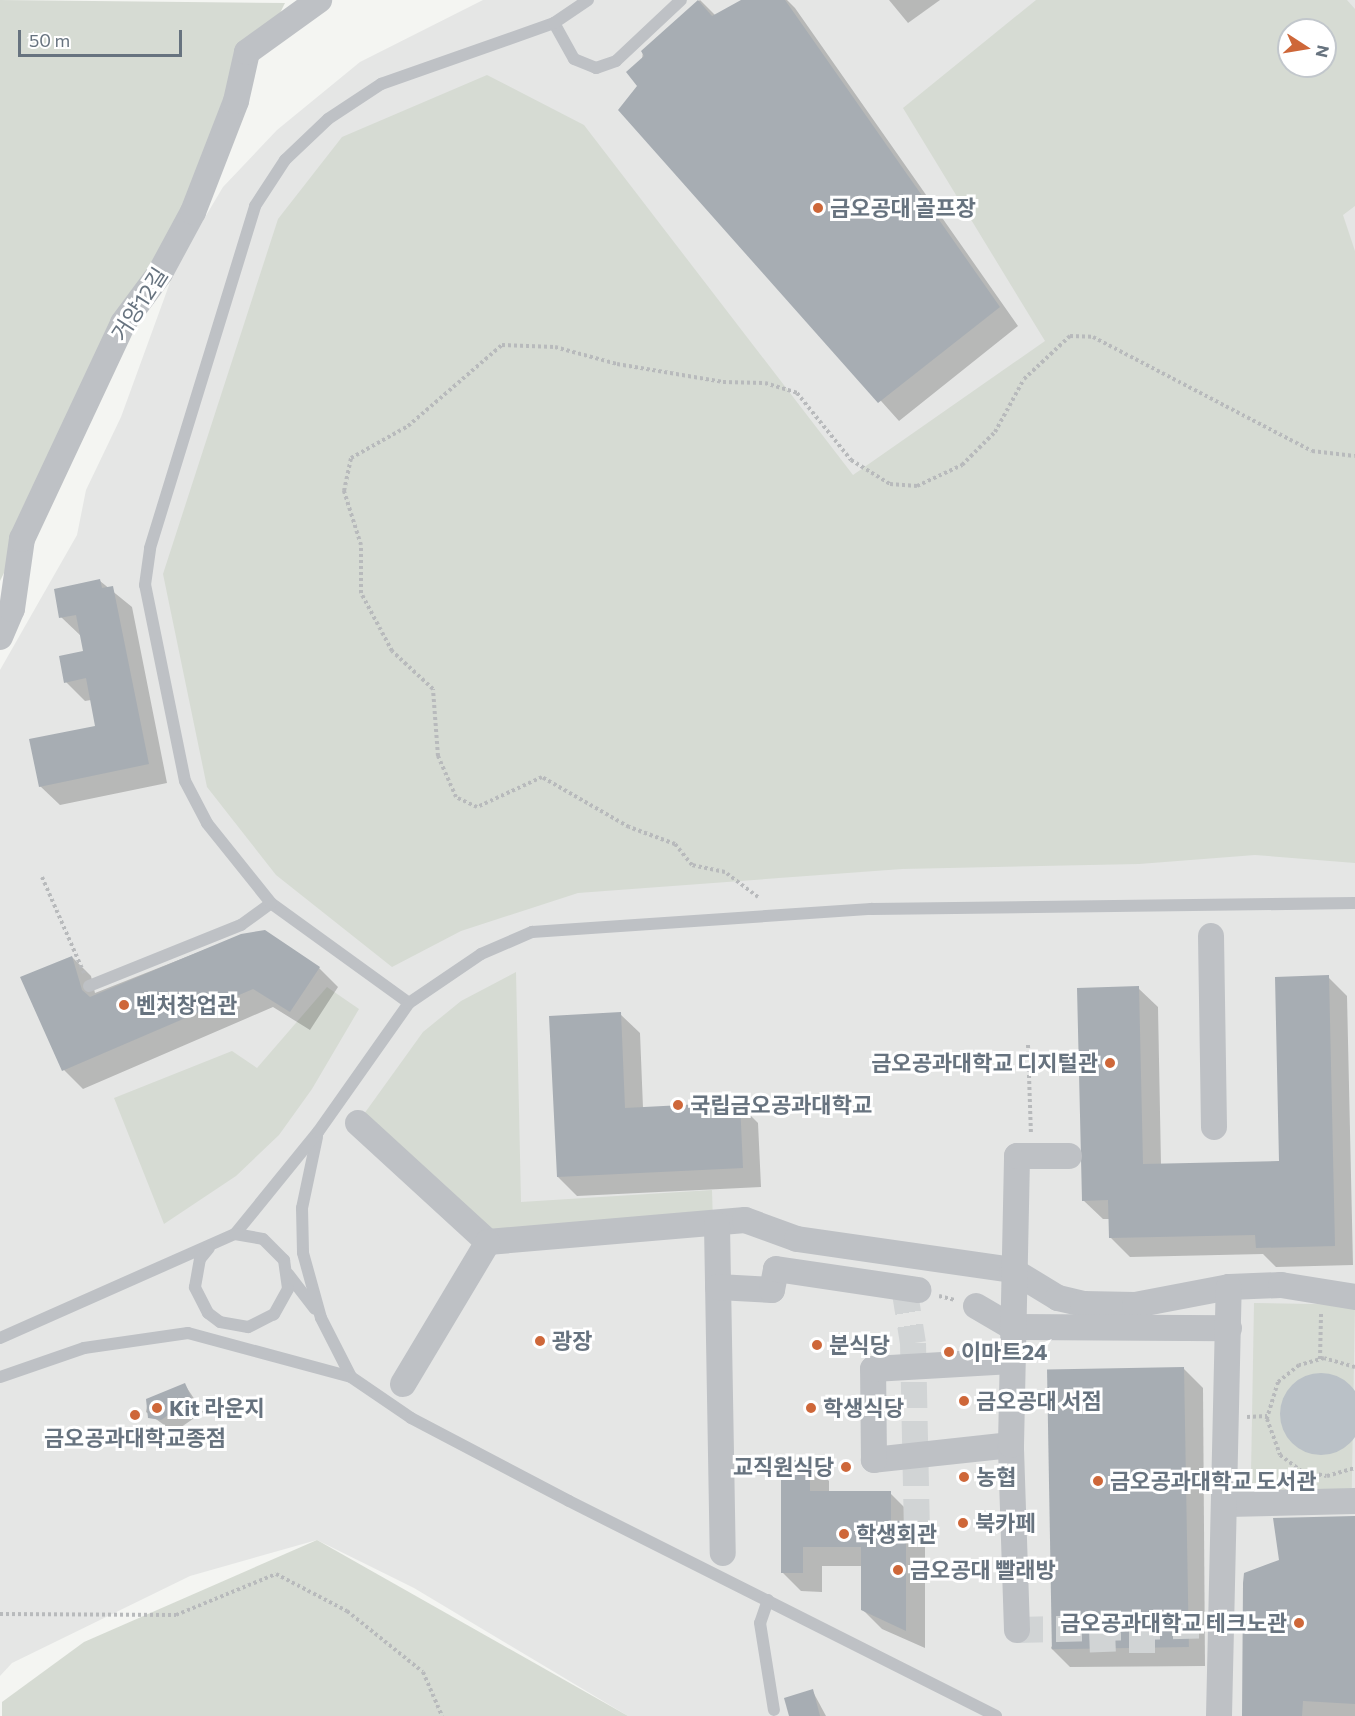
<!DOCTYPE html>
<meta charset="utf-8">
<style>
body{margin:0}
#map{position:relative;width:1355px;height:1716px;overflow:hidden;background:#f4f5f2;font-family:Commissioner,"Noto Sans KR",sans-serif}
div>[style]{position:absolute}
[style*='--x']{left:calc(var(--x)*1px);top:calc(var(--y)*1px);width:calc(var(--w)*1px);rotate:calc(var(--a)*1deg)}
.built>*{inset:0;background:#e5e6e5}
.green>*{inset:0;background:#d6dbd3;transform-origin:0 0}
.water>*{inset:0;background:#bac1c7}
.round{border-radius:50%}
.shadow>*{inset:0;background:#0003}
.building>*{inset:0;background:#a7adb3;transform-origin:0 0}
.street-tunnel>*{height:26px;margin-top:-13px;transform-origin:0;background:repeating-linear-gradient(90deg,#d1d4d5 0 26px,transparent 0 39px)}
.path>*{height:4px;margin-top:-2px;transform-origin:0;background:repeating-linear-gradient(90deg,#b8babc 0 3px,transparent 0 6px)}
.lane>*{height:12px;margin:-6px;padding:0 6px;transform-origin:6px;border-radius:6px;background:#bec1c5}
.street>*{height:26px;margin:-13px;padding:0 13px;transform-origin:13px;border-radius:13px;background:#bec1c5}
.dots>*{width:16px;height:16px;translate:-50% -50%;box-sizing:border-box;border:3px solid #fff;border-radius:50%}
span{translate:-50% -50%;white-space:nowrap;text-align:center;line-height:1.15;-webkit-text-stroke:6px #fff;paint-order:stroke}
.poi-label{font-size:22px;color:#67737f;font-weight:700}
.left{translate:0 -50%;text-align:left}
.right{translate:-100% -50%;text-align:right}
.street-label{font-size:22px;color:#67737f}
.north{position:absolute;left:1277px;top:18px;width:60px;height:60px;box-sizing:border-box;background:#fff;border:2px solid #c2c7cc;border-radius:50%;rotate:102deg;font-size:16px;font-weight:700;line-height:24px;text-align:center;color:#67737f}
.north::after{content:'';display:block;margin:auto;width:21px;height:27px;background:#ce6739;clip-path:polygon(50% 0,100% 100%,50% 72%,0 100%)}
.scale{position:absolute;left:18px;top:30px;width:164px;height:27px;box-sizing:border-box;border:3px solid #67737f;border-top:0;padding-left:8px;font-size:18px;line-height:21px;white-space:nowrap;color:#67737f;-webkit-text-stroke:4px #fff;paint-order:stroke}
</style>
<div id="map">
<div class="built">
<div style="clip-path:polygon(evenodd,483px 0,1355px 0,1355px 1716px,628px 1716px,414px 1588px,317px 1540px,190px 1576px,12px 1663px,0 1676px,0 670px,77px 535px,86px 490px,121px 417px,176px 266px,223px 187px,277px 130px,360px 62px,483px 0,1289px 30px,1325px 30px,1325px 66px,1289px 66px,1289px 30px)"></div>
</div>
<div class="green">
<div style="clip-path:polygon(0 0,285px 3px,0 581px)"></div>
<div style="clip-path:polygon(evenodd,1036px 0,1347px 0,1355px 9px,1355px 206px,1343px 215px,1355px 251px,1355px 863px,1255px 855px,1139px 864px,902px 869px,578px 893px,461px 931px,392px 967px,276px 875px,207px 787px,163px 574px,278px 219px,342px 137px,487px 75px,584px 125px,853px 475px,1045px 341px,903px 108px,1036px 0,1289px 30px,1325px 30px,1325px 66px,1289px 66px,1289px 30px)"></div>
<div style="clip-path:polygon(516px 972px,521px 1202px,712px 1190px,713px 1224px,489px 1235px,364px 1114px,423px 1032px,461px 1001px)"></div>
<div style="clip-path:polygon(327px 987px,359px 1009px,312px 1089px,279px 1135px,236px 1176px,164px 1224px,114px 1098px,232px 1051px,257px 1068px)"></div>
<div style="left:1254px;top:1303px;width:101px;height:191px;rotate:1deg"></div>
<div style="clip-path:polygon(317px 1540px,628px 1716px,2px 1716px,2px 1702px,84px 1642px)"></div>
</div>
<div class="water">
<div class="round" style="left:1280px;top:1373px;width:82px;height:82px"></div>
</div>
<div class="shadow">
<div style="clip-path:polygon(700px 0,716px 16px,750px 0,787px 0,795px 8px,1018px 326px,899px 421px,620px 110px,639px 86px,643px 51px)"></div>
<div style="clip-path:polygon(889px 0,940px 0,908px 23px)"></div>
<div style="clip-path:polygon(100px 581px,132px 607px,167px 783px,60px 805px,40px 786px,97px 727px,91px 700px,85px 701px,66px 682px,85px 652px,81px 636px,61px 617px)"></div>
<div style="clip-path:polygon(242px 935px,319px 968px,338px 987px,310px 1030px,273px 1007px,83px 1089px,64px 1070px,72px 957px,91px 976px,95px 993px)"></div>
<div style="clip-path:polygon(1328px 977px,1347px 996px,1353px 1265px,1276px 1267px,1263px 1254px,1130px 1257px,1111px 1238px,1110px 1219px,1103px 1219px,1083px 1200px,1138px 988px,1158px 1007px,1161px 1165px,1281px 1162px)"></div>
<div style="clip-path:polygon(620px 1014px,640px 1033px,643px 1108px,739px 1104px,758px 1123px,761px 1187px,577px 1196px,558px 1177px)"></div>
<div style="clip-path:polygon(1184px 1369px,1203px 1388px,1205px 1666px,1070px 1667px,1051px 1648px)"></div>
<div style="clip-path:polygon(185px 1385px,203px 1412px,174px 1432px,146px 1412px,148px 1400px)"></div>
<div style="clip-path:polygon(810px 1461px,829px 1481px,829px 1493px,890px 1493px,909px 1512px,909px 1526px,925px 1542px,925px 1648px,882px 1629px,862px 1609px,862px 1566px,822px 1566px,822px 1592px,801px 1591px,782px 1572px)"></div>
<div style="clip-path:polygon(1355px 1516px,1355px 1716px,1244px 1716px,1281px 1560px)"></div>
<div style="clip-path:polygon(812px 1690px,826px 1716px,790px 1716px)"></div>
</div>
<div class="building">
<div style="clip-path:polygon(698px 0,712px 16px,741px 0,785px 0,1000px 307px,878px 403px,618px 110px,637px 86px,626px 72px,644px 56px,641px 51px)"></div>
<div style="clip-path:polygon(100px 579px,102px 588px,113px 586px,149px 764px,39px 787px,29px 739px,95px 726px,86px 678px,64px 683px,59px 656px,83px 651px,76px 615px,59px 618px,54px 589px)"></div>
<div style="clip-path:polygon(265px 930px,320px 967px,290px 1012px,253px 989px,62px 1071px,20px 977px,72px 956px,82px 990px,90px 997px,241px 934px)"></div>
<div style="clip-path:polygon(1329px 975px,1335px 1246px,1256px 1248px,1255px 1235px,1109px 1238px,1108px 1200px,1082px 1201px,1077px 988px,1139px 986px,1143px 1164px,1279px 1161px,1275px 977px)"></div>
<div style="clip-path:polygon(621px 1012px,625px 1108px,740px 1102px,743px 1168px,557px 1177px,549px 1016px)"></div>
<div style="left:1184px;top:1367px;width:280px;height:137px;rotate:89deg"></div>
<div style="clip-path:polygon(185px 1383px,192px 1399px,161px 1420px,148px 1418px,146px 1399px)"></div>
<div style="clip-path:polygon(781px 1460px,810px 1460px,810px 1491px,891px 1491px,891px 1521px,906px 1521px,906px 1631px,861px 1610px,861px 1547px,803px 1547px,803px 1573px,781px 1573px)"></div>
<div style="clip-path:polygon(1355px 1516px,1355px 1704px,1303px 1701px,1302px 1716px,1242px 1716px,1243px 1583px,1244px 1573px,1279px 1560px,1273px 1518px)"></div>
<div style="clip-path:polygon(813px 1689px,820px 1716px,789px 1716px,784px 1698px)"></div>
</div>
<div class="street-tunnel">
<div style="--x:904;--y:1287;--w:57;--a:80.9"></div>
<div style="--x:913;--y:1343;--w:187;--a:88.8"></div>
<div style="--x:1142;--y:1627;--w:26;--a:90"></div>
<div style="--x:1102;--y:1628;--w:24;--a:88"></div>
<div style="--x:1017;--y:1630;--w:203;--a:-1.4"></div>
</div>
<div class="path">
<div style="--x:42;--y:877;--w:105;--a:66.4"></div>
<div style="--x:758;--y:897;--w:41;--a:-142.9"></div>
<div style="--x:725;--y:872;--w:34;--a:-168"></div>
<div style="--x:692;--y:865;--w:27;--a:-129"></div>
<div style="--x:675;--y:844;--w:49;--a:-159.7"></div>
<div style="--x:629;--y:827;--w:100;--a:-150.1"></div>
<div style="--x:542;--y:777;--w:72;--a:155.2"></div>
<div style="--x:477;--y:807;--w:23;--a:-155"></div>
<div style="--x:456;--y:797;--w:45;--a:-113.7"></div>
<div style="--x:438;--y:756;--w:67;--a:-94.3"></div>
<div style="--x:433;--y:689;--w:56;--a:-137.2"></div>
<div style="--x:392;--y:651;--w:66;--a:-118.1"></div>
<div style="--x:361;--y:593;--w:48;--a:-90"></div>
<div style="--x:361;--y:545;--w:57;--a:-107.5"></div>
<div style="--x:344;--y:491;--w:34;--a:-78"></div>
<div style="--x:351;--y:458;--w:65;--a:-29.3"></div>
<div style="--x:408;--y:426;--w:124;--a:-40.8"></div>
<div style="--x:502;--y:345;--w:53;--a:2.2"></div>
<div style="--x:555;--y:347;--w:64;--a:15.3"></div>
<div style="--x:617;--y:364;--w:108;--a:9.6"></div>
<div style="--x:723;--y:382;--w:42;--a:1.4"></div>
<div style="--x:765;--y:383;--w:34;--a:17"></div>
<div style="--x:797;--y:393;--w:86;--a:51.1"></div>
<div style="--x:851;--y:460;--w:46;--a:31.6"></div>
<div style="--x:890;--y:484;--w:27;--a:4"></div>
<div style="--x:917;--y:486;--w:50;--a:-25"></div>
<div style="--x:962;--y:465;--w:47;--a:-45"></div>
<div style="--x:995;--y:432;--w:60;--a:-61.3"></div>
<div style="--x:1024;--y:379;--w:63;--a:-43.1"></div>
<div style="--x:1070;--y:336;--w:23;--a:2"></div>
<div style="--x:1093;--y:337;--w:247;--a:27.5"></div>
<div style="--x:1312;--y:451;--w:43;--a:6.6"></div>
<div style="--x:1028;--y:1045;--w:89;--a:88.1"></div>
<div style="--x:939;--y:1296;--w:16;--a:14"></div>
<div style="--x:1320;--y:1359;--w:45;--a:-88.7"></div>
<div style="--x:1355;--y:1367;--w:32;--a:-164"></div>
<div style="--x:1324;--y:1358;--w:26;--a:164"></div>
<div style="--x:1299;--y:1365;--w:27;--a:141"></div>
<div style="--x:1278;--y:1382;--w:39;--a:107"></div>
<div style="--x:1267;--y:1419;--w:38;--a:70"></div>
<div style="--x:1280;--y:1455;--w:26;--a:37"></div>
<div style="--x:1301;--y:1471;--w:26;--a:11"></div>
<div style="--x:1327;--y:1476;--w:29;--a:-16"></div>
<div style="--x:1247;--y:1417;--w:20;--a:-3"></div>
<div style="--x:0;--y:1614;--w:176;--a:0.3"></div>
<div style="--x:176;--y:1615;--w:108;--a:-22.3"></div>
<div style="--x:276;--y:1574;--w:80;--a:27.5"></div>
<div style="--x:347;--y:1611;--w:97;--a:38.8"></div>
<div style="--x:423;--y:1672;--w:48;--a:66.6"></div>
</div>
<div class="lane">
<div style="--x:554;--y:23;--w:41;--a:60.9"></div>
<div style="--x:574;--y:59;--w:24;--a:22"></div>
<div style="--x:596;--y:68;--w:21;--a:-19"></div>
<div style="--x:616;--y:61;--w:89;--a:-43.2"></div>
<div style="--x:89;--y:986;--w:164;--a:-21.9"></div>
<div style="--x:241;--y:925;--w:37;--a:-36"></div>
<div style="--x:409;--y:1003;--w:170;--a:-144.1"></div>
<div style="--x:271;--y:903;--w:102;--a:-128.7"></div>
<div style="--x:207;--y:823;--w:47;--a:-117.6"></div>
<div style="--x:185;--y:781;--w:200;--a:-101.5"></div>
<div style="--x:145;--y:585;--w:37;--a:-82"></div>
<div style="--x:150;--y:548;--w:358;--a:-72.9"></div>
<div style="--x:255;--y:206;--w:55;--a:-56.9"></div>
<div style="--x:285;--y:160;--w:59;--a:-43.6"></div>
<div style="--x:328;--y:119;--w:64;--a:-33.4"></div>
<div style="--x:381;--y:84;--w:183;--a:-19.4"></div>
<div style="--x:554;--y:23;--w:41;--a:-34.1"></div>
<div style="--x:317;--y:1137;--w:73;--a:101.9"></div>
<div style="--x:302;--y:1208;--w:45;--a:88.7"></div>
<div style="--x:303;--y:1253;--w:67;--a:74.5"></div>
<div style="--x:321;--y:1318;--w:66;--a:63"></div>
<div style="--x:235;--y:1234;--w:132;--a:-50.9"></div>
<div style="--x:318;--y:1132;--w:158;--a:-54.8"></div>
<div style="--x:409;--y:1003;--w:87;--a:-34.2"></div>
<div style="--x:481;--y:954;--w:56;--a:-23.3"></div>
<div style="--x:532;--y:932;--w:340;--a:-3.9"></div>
<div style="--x:871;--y:909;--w:484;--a:-0.7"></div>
<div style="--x:288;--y:1274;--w:44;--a:52.4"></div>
<div style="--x:0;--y:1338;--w:257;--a:-23.9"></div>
<div style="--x:235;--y:1234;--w:28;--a:10"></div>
<div style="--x:263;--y:1239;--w:30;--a:45"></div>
<div style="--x:284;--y:1260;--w:29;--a:82"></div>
<div style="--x:288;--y:1289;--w:29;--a:119"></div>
<div style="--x:274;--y:1314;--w:29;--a:153"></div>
<div style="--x:248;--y:1327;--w:28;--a:-170"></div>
<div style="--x:220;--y:1322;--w:15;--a:-143"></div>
<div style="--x:208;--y:1313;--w:29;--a:-117"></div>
<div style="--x:195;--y:1287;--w:28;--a:-80"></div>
<div style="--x:200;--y:1259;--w:14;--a:-51"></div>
<div style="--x:0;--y:1377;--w:89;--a:-19"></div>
<div style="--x:84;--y:1348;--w:105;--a:-8.2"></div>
<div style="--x:188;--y:1333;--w:169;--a:15.1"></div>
<div style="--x:351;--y:1377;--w:73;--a:34.3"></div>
<div style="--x:411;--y:1418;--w:178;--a:27.7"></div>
<div style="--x:569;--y:1501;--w:478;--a:26.7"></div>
<div style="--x:768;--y:1600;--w:24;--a:109"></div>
<div style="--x:760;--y:1623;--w:88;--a:80.9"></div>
</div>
<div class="street">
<div style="--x:0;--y:637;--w:30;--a:-67"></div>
<div style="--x:12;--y:609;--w:71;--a:-81.9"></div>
<div style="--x:22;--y:539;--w:238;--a:-64.9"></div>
<div style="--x:123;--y:323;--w:62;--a:-53.5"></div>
<div style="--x:160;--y:273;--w:69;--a:-61.6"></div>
<div style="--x:193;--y:212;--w:119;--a:-68.8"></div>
<div style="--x:236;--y:101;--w:50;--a:-77.3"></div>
<div style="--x:247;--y:52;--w:89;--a:-35.8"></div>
<div style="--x:1211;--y:936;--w:191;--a:89.1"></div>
<div style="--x:358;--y:1123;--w:176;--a:42.5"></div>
<div style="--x:488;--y:1242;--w:258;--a:-4.9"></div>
<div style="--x:745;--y:1220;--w:55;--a:20.1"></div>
<div style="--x:797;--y:1239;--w:217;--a:8.2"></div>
<div style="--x:1012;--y:1270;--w:54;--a:31.3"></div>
<div style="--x:1058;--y:1298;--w:26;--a:13"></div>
<div style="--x:1083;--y:1304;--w:52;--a:1.1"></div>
<div style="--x:1135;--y:1305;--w:96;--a:-10.8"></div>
<div style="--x:1229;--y:1287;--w:52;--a:-2.2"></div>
<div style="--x:1281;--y:1285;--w:75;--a:9.2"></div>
<div style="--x:717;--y:1225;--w:328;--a:89"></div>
<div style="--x:718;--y:1287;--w:54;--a:3.2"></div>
<div style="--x:772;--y:1290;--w:21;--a:-79"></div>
<div style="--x:776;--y:1269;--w:144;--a:8.4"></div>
<div style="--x:976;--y:1306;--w:42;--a:30.3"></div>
<div style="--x:1012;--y:1327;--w:217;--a:0.3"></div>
<div style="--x:403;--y:1384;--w:165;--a:-59.1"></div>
<div style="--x:1011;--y:1445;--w:138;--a:173.8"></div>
<div style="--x:874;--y:1460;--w:91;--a:-90.6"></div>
<div style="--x:873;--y:1369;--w:139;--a:-3.3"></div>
<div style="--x:1228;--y:1504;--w:127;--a:-1.4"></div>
<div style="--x:1017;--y:1630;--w:185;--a:-91.9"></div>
<div style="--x:1011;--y:1445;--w:289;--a:-88.8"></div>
<div style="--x:1017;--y:1156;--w:52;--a:0"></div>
<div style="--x:1219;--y:1716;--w:429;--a:-88.7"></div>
</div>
<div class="dots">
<div style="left:818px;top:208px;background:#ce6739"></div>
<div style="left:124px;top:1005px;background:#ce6739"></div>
<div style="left:1110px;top:1063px;background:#ce6739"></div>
<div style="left:678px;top:1105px;background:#ce6739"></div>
<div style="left:540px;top:1341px;background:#ce6739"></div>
<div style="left:817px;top:1345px;background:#ce6739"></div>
<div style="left:949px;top:1352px;background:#ce6739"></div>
<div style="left:964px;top:1401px;background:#ce6739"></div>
<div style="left:157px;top:1408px;background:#ce6739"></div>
<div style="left:811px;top:1408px;background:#ce6739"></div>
<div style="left:135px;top:1415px;background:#ce6739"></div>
<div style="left:846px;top:1467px;background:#ce6739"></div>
<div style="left:964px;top:1477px;background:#ce6739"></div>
<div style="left:1098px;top:1481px;background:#ce6739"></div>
<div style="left:963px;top:1523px;background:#ce6739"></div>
<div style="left:844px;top:1534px;background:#ce6739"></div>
<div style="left:898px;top:1570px;background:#ce6739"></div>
<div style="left:1299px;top:1623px;background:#ce6739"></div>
</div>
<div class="poi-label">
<span class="left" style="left:830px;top:208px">금오공대 골프장</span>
<span class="left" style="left:136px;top:1005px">벤처창업관</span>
<span class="right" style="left:1098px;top:1063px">금오공과대학교 디지털관</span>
<span class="left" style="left:690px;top:1105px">국립금오공과대학교</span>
<span class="left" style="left:552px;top:1341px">광장</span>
<span class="left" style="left:829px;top:1345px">분식당</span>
<span class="left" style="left:961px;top:1352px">이마트24</span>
<span class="left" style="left:976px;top:1401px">금오공대 서점</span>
<span class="left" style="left:169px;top:1408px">Kit 라운지</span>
<span class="left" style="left:823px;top:1408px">학생식당</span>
<span style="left:135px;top:1438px">금오공과대학교종점</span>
<span class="right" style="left:834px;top:1467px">교직원식당</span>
<span class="left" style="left:976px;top:1477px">농협</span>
<span class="left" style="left:1110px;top:1481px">금오공과대학교 도서관</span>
<span class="left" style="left:975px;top:1523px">북카페</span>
<span class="left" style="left:856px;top:1534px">학생회관</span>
<span class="left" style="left:910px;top:1570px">금오공대 빨래방</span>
<span class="right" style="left:1287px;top:1623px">금오공과대학교 테크노관</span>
</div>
<div class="street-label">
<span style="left:139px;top:304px;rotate:-57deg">거양12길</span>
</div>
<div class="north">N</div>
<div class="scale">50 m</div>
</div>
